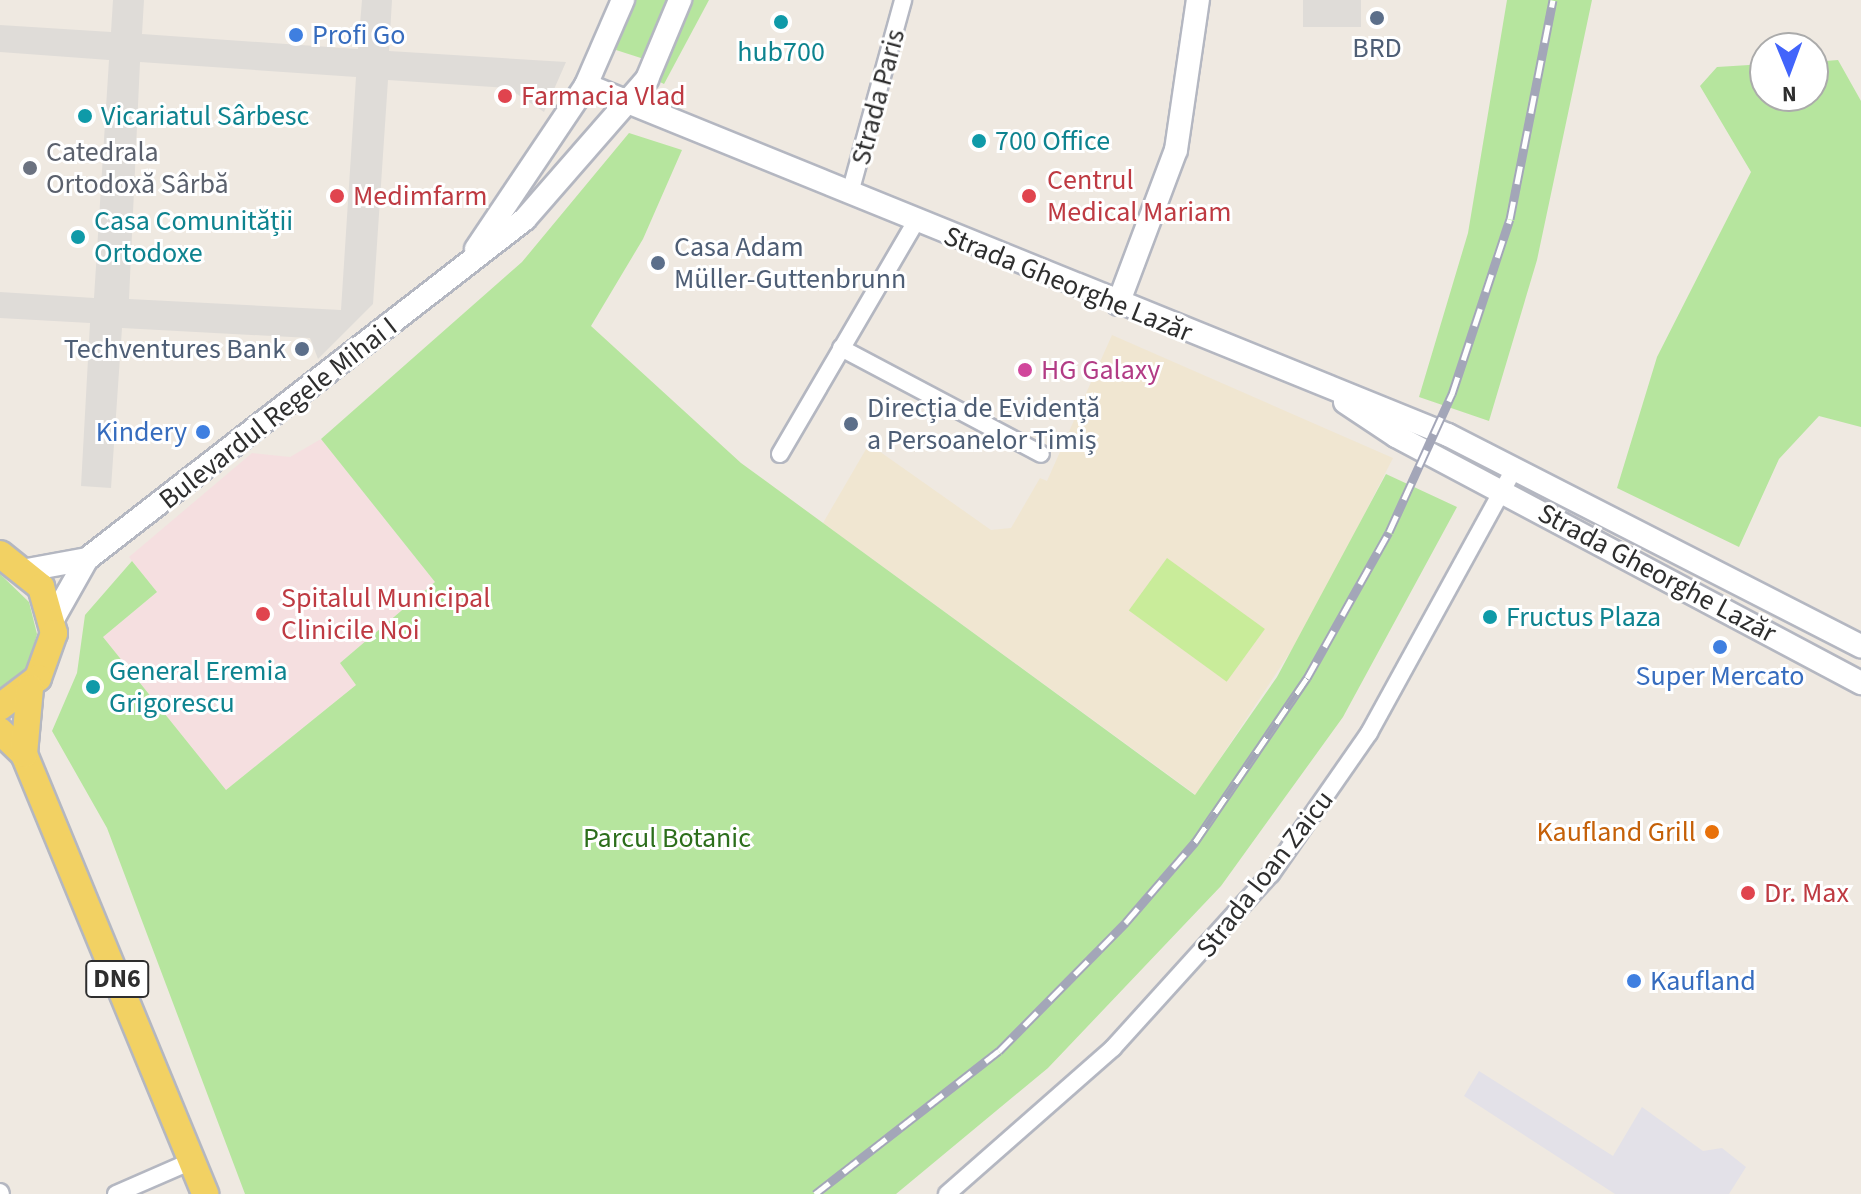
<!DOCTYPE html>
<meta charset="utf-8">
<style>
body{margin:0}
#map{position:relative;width:1861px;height:1194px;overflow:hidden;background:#efe9e1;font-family:"Source Sans 3",sans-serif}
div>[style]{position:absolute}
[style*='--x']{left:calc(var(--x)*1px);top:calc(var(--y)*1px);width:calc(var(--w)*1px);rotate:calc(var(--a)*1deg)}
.industrial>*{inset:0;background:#e3e1e8}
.education>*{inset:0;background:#f0e6d1}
.medical>*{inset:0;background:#f5dfe0}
.green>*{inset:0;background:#b6e59e}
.pitch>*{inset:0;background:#c9ec9a;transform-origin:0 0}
.plaza>*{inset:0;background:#dfdcd8;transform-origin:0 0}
.roads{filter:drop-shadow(2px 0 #b4b7c1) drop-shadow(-2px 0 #b4b7c1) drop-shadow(0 2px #b4b7c1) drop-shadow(0 -2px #b4b7c1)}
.street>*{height:16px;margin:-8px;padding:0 8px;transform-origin:8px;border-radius:8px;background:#fff}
.secondary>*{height:22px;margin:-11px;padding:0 11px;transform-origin:11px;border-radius:11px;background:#fff}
.primary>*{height:26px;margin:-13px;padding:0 13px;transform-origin:13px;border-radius:13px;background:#f2d163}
.rail>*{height:9px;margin-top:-4.5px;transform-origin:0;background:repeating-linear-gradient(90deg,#fff 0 18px,#a3a6b8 0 36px);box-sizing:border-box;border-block:2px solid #a3a6b8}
.dots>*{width:22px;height:22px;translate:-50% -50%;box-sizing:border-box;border:4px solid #fff;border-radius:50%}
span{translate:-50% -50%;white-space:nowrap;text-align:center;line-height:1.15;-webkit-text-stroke:6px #fff;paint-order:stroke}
.shield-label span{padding:2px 6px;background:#fff;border:2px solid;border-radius:6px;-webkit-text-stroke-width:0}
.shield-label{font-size:26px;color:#2e2e2e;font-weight:700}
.shop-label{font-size:28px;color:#366cbe}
.left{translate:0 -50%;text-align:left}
.right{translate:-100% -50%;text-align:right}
.service-label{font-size:28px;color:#4e5e75}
.culture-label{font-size:28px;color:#0d838f}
.health-label{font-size:28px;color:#be3a42}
.street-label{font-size:28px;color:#2e2e2e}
.worship-label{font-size:28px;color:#5b616d}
.hotel-label{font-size:28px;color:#b23c85}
.food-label{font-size:28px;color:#c56008}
.park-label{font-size:28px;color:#2c6e1b}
.north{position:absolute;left:1749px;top:32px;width:80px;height:80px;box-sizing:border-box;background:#fff;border:2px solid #ababab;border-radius:50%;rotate:179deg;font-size:22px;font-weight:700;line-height:32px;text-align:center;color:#2e2e2e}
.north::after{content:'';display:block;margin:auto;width:28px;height:36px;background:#4264fb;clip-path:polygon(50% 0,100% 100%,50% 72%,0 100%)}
</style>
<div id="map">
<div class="industrial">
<div style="clip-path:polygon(1479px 1071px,1613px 1156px,1642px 1107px,1703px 1151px,1722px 1148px,1746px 1167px,1729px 1194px,1615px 1194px,1464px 1096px)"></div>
</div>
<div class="education">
<div style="clip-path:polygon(1112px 335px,1393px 458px,1308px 625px,1196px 795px,823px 523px,869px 444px,991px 530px,1011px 528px,1040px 478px,1047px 481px)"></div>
</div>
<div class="medical">
<div style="clip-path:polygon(321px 439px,435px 582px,340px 663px,357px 684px,226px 790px,103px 637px,157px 592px,129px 557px,252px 453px,290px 457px)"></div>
</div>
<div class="green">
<div style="clip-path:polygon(630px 0,667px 0,644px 59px,616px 50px)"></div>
<div style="clip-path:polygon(688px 0,709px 0,664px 84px,654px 79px)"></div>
<div style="clip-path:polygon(1507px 0,1592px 0,1537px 260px,1489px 421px,1419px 397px,1468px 233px)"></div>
<div style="clip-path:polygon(1838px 60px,1861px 101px,1861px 427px,1819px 416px,1779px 459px,1739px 547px,1617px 488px,1657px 357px,1751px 172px,1700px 86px,1717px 67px,1765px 64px,1765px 96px,1813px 96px,1813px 62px)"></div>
<div style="clip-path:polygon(629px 133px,682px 150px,643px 239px,591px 326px,741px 463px,1195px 795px,1277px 677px,1386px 474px,1457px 507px,1343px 717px,1221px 886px,1048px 1068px,896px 1194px,245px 1194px,107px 828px,52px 731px,77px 673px,85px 615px,132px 561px,157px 592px,103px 637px,226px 790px,356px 685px,340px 663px,435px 582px,321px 439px,522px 262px)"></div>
<div style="clip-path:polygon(0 574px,29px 602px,37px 634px,28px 666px,0 692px)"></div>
</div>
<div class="pitch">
<div style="left:1167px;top:558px;width:121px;height:65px;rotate:36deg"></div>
</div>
<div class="plaza">
<div style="clip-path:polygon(evenodd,113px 0,144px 0,142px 34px,358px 49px,362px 0,392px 0,389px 51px,566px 62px,544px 112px,508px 88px,388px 80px,373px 304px,318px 359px,310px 338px,122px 328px,111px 488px,81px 486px,90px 323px,0 318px,0 292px,94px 298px,109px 60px,0 52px,0 25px,111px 32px,113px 0,140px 62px,356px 77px,341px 310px,129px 299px,140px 62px)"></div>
<div style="left:1303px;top:0;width:58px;height:27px"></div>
</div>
<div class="roads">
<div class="street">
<div style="--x:850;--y:193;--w:200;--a:-74.6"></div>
<div style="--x:841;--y:348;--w:226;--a:27.9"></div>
<div style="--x:780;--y:454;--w:268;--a:-59.7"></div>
<div style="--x:0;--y:1192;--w:2;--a:63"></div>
<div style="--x:116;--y:1194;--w:83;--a:-23.5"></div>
<div style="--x:947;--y:1194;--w:221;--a:-41.3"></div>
<div style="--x:1113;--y:1048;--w:235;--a:-47.8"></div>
<div style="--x:1271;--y:874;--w:172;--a:-55.2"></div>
<div style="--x:1369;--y:733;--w:303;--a:-61.2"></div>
</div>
<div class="secondary">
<div style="--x:586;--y:85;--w:930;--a:22.1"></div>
<div style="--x:1448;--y:435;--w:464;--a:27.1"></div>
<div style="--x:476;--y:249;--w:197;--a:-56.1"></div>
<div style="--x:586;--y:85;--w:93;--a:-66.5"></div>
<div style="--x:1118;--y:304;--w:165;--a:-69.4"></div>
<div style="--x:1176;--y:150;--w:152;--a:-81.7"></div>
<div style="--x:1345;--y:402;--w:61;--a:33.7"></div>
<div style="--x:1396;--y:436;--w:527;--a:27.98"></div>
<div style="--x:27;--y:570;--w:61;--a:-10.4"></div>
<div style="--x:87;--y:559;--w:554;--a:-37.82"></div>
<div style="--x:525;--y:219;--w:186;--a:-48.9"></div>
<div style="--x:647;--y:79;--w:86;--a:-67.3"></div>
<div style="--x:53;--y:619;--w:69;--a:-60.5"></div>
</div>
<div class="primary">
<div style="--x:0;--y:554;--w:53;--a:38.8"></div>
<div style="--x:41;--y:587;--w:48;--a:74.2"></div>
<div style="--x:54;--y:633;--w:48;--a:109.6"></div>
<div style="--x:38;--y:678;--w:48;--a:142.7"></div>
<div style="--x:0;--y:731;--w:33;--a:44"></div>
<div style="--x:24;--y:754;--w:476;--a:67.6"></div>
<div style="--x:24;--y:754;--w:66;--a:-84.8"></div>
</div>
</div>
<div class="rail">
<div style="--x:815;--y:1194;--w:233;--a:-37.9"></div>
<div style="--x:999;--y:1051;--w:181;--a:-45.4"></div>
<div style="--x:1126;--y:922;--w:106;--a:-49.2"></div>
<div style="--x:1195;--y:842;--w:199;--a:-55.7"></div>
<div style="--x:1307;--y:678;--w:167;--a:-60.7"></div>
<div style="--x:1389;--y:532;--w:152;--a:-65.5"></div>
<div style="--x:1452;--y:394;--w:184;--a:-71.7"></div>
<div style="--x:1510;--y:219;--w:223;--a:-78.9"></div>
</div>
<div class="dots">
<div style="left:1377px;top:18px;background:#5c6f8a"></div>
<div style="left:781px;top:22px;background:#0f9aa8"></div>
<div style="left:296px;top:35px;background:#3f7fe0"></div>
<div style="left:505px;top:96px;background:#e0444e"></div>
<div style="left:85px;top:116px;background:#0f9aa8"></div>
<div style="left:979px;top:141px;background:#0f9aa8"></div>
<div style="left:30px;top:168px;background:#6b7280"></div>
<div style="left:337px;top:196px;background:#e0444e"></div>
<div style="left:1029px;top:196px;background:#e0444e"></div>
<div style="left:78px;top:237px;background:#0f9aa8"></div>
<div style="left:658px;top:263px;background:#5c6f8a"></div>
<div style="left:302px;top:349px;background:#5c6f8a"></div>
<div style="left:1025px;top:370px;background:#d1479c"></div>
<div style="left:851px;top:424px;background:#5c6f8a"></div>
<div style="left:203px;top:432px;background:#3f7fe0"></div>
<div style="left:263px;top:614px;background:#e0444e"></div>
<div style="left:1490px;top:617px;background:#0f9aa8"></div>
<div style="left:1720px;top:647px;background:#3f7fe0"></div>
<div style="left:93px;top:687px;background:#0f9aa8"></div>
<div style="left:1712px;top:832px;background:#e8710a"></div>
<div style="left:1748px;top:893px;background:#e0444e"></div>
<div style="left:1634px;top:981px;background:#3f7fe0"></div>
</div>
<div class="shield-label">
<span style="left:117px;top:979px">DN6</span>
</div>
<div class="shop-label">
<span class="left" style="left:312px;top:35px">Profi Go</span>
<span class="right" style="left:187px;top:432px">Kindery</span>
<span style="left:1720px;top:676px">Super Mercato</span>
<span class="left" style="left:1650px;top:981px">Kaufland</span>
</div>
<div class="service-label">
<span style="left:1377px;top:48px">BRD</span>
<span class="left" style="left:674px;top:263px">Casa Adam<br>Müller-Guttenbrunn</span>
<span class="right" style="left:286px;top:349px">Techventures Bank</span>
<span class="left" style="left:867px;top:424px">Direcția de Evidență<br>a Persoanelor Timiș</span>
</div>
<div class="culture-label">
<span style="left:781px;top:52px">hub700</span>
<span class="left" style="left:101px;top:116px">Vicariatul Sârbesc</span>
<span class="left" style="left:995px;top:141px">700 Office</span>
<span class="left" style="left:94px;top:237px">Casa Comunității<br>Ortodoxe</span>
<span class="left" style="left:1506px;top:617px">Fructus Plaza</span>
<span class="left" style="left:109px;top:687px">General Eremia<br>Grigorescu</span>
</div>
<div class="health-label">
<span class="left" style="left:521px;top:96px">Farmacia Vlad</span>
<span class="left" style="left:1047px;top:196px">Centrul<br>Medical Mariam</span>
<span class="left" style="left:353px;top:196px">Medimfarm</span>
<span class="left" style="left:281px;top:614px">Spitalul Municipal<br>Clinicile Noi</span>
<span class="left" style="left:1764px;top:893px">Dr. Max</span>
</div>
<div class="street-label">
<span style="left:878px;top:97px;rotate:-75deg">Strada Paris</span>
<span style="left:1068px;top:284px;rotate:22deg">Strada Gheorghe Lazăr</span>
<span style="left:278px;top:413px;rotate:-38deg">Bulevardul Regele Mihai I</span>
<span style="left:1657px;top:573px;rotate:28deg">Strada Gheorghe Lazăr</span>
<span style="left:1265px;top:874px;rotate:-52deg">Strada Ioan Zaicu</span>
</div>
<div class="worship-label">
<span class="left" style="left:46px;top:168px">Catedrala<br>Ortodoxă Sârbă</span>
</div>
<div class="hotel-label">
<span class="left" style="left:1041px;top:370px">HG Galaxy</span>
</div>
<div class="food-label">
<span class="right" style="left:1696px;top:832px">Kaufland Grill</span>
</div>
<div class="park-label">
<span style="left:667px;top:838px">Parcul Botanic</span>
</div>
<div class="north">N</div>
</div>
